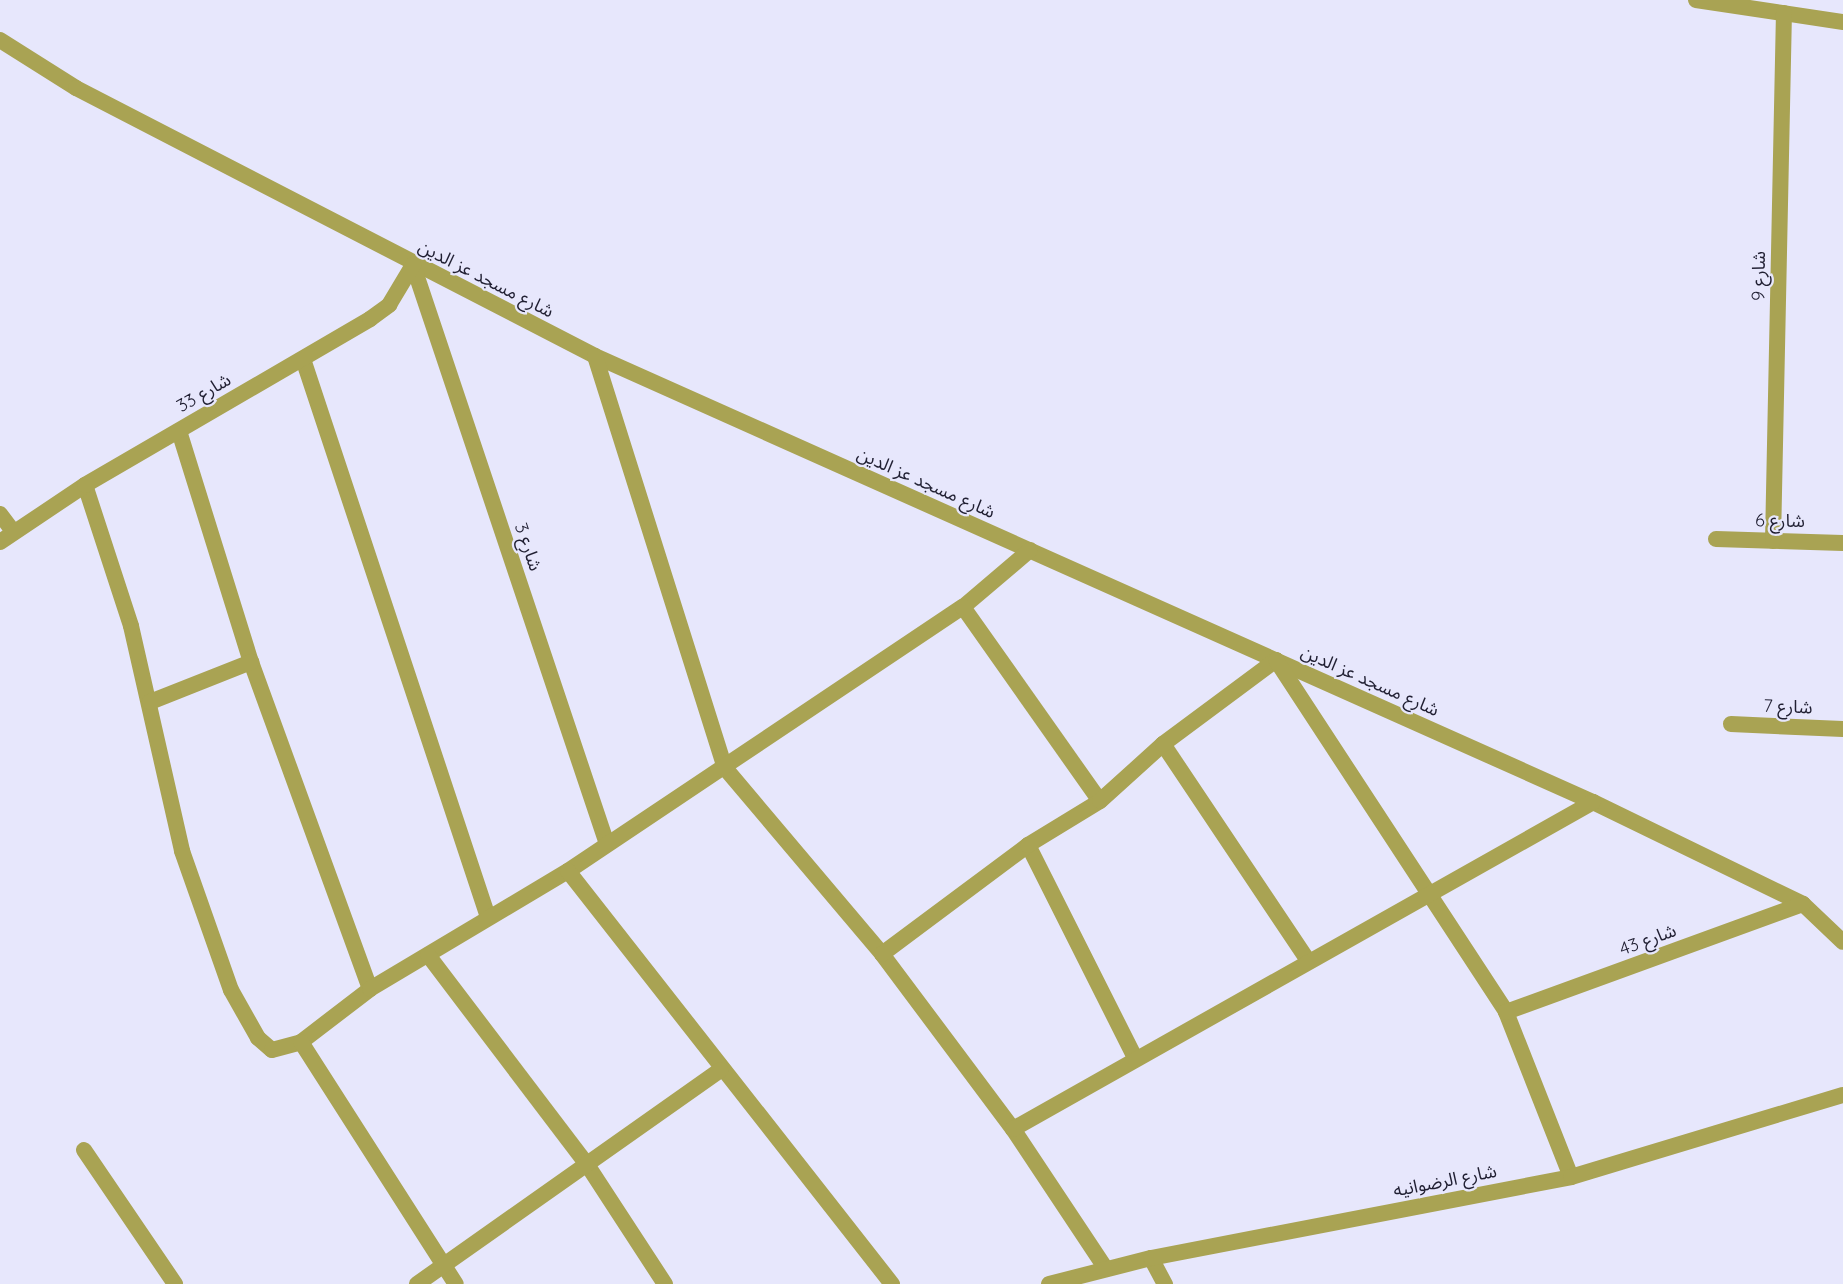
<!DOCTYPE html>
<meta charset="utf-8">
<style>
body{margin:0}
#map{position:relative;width:1843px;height:1284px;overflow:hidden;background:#e7e7fc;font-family:Quicksand,"Noto Sans Arabic",sans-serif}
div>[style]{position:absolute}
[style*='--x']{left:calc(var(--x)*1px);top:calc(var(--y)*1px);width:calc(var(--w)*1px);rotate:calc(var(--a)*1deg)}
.minor>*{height:16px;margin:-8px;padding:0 8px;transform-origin:8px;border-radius:8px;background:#a9a353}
span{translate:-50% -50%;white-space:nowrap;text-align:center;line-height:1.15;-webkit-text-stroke:4.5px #e7e7fc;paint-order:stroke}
.street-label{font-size:18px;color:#201f32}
</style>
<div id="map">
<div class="minor">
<div style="--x:1696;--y:0;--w:149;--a:8.5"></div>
<div style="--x:0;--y:40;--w:90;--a:32.3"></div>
<div style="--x:76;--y:88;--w:584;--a:27.31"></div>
<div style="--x:595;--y:356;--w:1093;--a:24.08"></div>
<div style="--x:1593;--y:802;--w:233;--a:25.9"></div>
<div style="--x:1803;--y:904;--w:55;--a:43.5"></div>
<div style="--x:413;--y:265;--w:607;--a:71.48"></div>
<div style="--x:595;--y:356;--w:432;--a:72.5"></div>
<div style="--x:725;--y:768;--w:243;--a:49.8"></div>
<div style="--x:882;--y:954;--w:219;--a:53.2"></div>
<div style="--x:1013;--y:1129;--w:168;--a:56.4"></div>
<div style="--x:303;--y:359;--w:588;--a:71.66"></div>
<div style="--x:179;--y:431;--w:242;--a:72.7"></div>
<div style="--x:251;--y:662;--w:348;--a:70"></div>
<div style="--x:85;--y:485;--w:148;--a:71.9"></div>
<div style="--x:131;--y:626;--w:231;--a:77.2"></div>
<div style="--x:182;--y:851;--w:147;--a:70.6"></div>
<div style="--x:231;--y:990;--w:55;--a:60.6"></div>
<div style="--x:258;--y:1038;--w:18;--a:41"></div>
<div style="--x:272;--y:1050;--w:30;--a:-15"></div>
<div style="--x:301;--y:1042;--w:87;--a:-37.5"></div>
<div style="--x:370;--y:989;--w:230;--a:-30.8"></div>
<div style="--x:568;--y:871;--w:475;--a:-33.8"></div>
<div style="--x:963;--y:607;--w:88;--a:-40.4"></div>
<div style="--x:0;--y:514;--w:21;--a:53"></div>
<div style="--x:1716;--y:539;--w:127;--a:1.8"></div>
<div style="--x:1773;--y:541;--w:528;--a:-88.81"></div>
<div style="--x:0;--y:542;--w:102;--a:-33.8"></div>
<div style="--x:85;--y:485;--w:330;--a:-30.2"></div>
<div style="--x:370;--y:319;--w:24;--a:-36"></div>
<div style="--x:389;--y:305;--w:47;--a:-59"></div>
<div style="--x:963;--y:607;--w:237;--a:54.8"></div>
<div style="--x:150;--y:702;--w:109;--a:-21.6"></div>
<div style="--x:1731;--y:724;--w:112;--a:2.6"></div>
<div style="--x:1163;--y:744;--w:261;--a:56.2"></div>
<div style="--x:1028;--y:845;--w:238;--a:63.3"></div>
<div style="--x:568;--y:871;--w:525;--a:51.89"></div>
<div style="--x:882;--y:954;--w:182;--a:-36.7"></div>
<div style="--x:1028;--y:845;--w:84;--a:-31.4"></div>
<div style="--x:1100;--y:801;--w:85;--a:-42.1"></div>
<div style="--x:1163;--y:744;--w:141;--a:-36.6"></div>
<div style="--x:1276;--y:660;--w:420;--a:56.8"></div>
<div style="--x:1506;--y:1012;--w:177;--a:68.5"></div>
<div style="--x:428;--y:955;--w:265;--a:52.8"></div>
<div style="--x:588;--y:1166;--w:141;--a:56.9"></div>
<div style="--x:1506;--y:1012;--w:316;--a:-20"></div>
<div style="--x:301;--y:1042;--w:287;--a:57.4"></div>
<div style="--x:1013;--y:1129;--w:666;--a:-29.41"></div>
<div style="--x:84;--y:1150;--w:162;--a:55.8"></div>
<div style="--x:1151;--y:1258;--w:30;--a:62"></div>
<div style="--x:417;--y:1284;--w:371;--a:-35.2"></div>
<div style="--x:1049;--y:1284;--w:105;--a:-14.3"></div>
<div style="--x:1151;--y:1258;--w:428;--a:-10.9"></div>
<div style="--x:1571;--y:1177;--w:284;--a:-16.8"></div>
</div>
<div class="street-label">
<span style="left:1759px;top:276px;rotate:-89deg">شارع 9</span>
<span style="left:486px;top:279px;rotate:27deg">شارع مسجد عز الدين</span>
<span style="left:204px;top:393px;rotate:-30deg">شارع 33</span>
<span style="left:926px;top:483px;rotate:24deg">شارع مسجد عز الدين</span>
<span style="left:1780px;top:521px;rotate:1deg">شارع 6</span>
<span style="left:528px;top:547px;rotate:71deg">شارع 3</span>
<span style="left:1370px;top:681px;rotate:24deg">شارع مسجد عز الدين</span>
<span style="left:1788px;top:707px;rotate:2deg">شارع 7</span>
<span style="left:1648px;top:940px;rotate:-20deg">شارع 43</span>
<span style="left:1445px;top:1181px;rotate:-11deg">شارع الرضوانيه</span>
</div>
</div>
